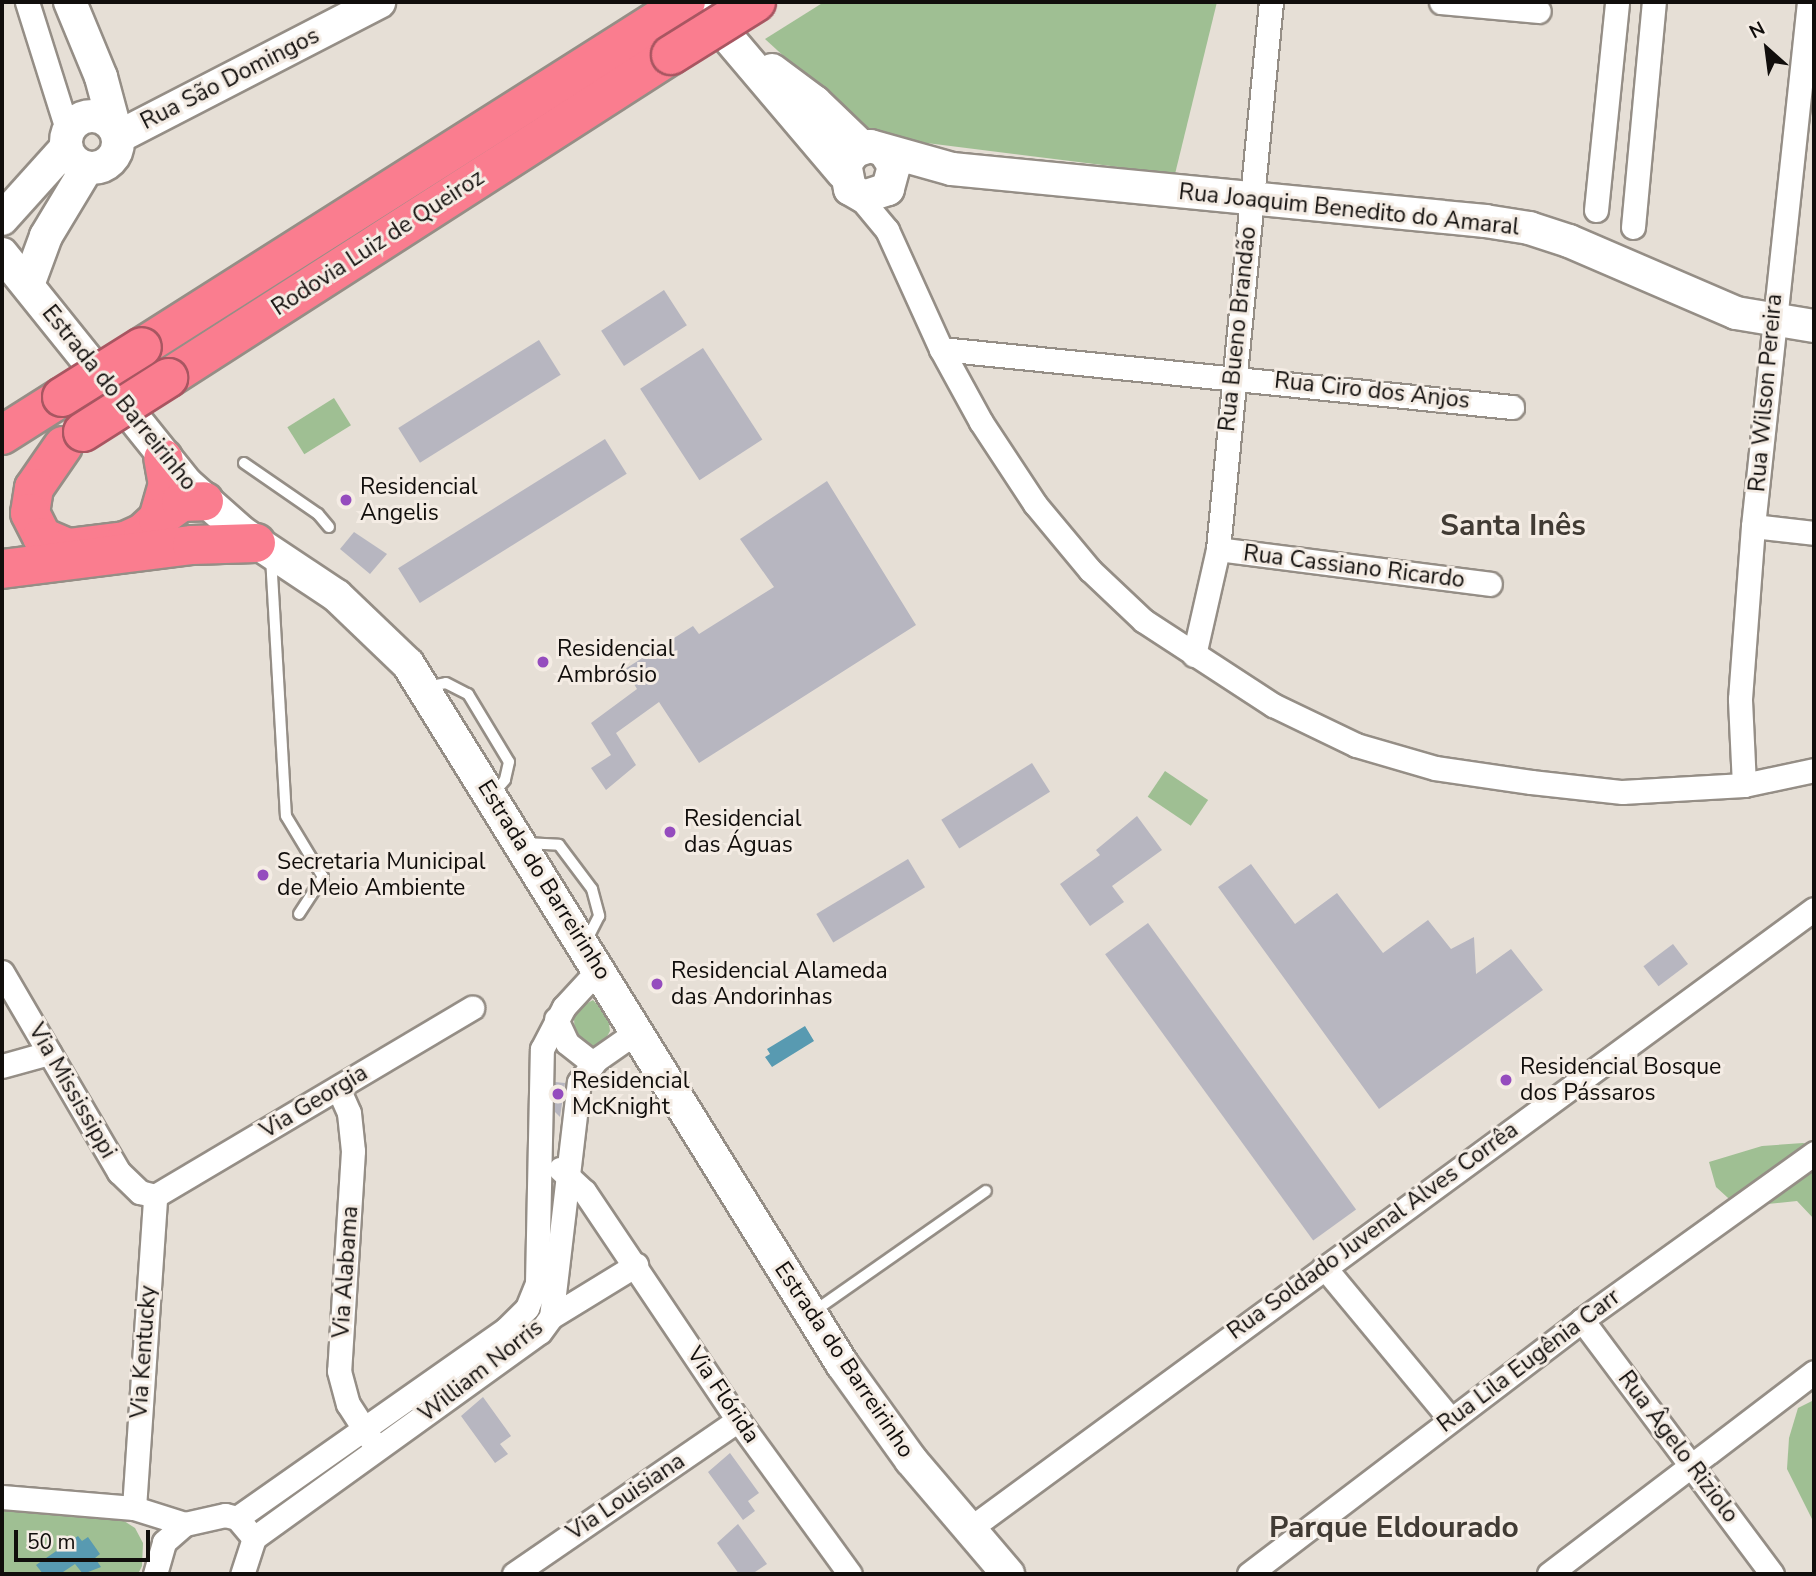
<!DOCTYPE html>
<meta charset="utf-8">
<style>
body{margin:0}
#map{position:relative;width:1816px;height:1576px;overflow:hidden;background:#e6dfd6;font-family:"Nunito Sans",sans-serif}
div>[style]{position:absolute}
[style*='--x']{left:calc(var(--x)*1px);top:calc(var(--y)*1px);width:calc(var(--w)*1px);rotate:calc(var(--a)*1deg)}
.green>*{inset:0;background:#9fbf93;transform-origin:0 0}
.water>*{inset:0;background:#589ab1}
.building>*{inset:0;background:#b7b6c0;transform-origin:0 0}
.roads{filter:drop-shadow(2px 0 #958e86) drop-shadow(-2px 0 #958e86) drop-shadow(0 2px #958e86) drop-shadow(0 -2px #958e86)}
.lane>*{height:10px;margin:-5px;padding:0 5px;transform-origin:5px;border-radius:5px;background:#fff}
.street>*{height:23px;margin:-11.5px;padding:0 11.5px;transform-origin:11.5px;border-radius:11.5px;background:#fff}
.secondary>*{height:32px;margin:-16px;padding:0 16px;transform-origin:16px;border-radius:16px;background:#fff}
.secondary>.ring{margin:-16px;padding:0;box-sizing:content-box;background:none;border:32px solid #fff;border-radius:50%}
.highway>*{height:38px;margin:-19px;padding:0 19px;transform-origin:19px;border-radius:19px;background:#fa7d8f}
.bridges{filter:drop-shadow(2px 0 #a85661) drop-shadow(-2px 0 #a85661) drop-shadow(0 2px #a85661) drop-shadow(0 -2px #a85661)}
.highway-bridge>*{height:38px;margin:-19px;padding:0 19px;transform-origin:19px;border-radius:19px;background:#fa7d8f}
.dots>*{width:19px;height:19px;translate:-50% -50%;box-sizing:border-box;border:4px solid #f4ece4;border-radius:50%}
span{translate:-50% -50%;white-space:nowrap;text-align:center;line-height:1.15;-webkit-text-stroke:6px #f4ece4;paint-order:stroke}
.street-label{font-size:23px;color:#110e0c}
.poi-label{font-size:23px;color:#110e0c}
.left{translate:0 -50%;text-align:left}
.district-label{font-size:30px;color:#413b34;font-weight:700}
.frame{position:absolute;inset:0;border:4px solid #110e0c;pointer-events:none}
.north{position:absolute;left:1732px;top:14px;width:70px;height:70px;-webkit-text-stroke:5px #f4ece4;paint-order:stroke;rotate:332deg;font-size:19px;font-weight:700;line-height:28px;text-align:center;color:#110e0c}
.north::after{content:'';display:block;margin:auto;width:24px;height:32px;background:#110e0c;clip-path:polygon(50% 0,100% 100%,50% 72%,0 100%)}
.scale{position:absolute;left:14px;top:1530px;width:136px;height:32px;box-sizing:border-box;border:4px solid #110e0c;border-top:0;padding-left:9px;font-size:21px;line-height:24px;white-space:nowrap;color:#110e0c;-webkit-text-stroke:5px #f4ece4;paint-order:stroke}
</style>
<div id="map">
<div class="green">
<div style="clip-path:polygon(824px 2px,1217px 2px,1175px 174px,871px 136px,765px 39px)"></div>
<div style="left:334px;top:398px;width:32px;height:55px;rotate:58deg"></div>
<div style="left:1165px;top:771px;width:52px;height:31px;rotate:34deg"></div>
<div style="clip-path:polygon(593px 1000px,608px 1016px,610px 1031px,604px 1042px,590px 1050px,575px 1038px,574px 1019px,577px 1009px)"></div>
<div style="clip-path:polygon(1803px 1143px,1814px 1146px,1814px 1219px,1797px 1201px,1738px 1207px,1716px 1187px,1709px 1162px,1762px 1146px)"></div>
<div style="clip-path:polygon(1814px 1400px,1814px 1523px,1787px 1469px,1789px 1438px,1798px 1408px)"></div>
<div style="clip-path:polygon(2px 1509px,121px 1519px,135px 1528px,143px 1543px,142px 1566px,138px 1574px,2px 1574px)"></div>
</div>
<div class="water">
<div style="clip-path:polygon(805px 1026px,814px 1041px,772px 1067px,765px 1057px,770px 1054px,767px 1049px)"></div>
<div style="clip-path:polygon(78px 1536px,82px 1541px,88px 1537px,100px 1554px,95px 1558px,101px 1567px,83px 1574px,75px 1564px,60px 1574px,43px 1574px,36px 1565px)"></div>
</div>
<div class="building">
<div style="left:664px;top:290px;width:42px;height:75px;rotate:57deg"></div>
<div style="left:539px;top:340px;width:41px;height:166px;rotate:58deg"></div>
<div style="left:703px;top:348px;width:109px;height:75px;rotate:57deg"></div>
<div style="left:605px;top:439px;width:41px;height:244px;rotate:58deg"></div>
<div style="clip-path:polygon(827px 481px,916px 625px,699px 763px,659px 702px,616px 733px,636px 765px,606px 790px,591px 768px,611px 755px,591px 723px,637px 689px,625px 669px,693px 626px,699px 634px,774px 587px,740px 539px)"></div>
<div style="clip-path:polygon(354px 532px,387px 554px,370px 574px,340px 549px)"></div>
<div style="left:1032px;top:763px;width:34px;height:107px;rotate:58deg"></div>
<div style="clip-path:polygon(1137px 816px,1162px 850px,1112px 886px,1124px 902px,1090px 926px,1060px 884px,1100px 855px,1096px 850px)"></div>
<div style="left:908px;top:859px;width:33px;height:107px;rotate:59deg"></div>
<div style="clip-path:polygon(1251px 864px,1295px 924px,1337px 893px,1383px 953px,1428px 920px,1451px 949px,1474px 937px,1476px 974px,1511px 949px,1543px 990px,1379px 1109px,1218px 887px)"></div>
<div style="left:1148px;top:923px;width:354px;height:53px;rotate:54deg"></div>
<div style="left:1673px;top:944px;width:25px;height:37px;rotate:53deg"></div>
<div style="clip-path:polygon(555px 1082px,565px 1083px,560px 1117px,555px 1112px)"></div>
<div style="clip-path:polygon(483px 1397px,511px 1436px,500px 1444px,508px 1454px,495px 1463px,461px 1416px)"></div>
<div style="clip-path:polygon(730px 1453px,759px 1493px,748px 1501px,755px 1511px,743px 1520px,708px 1472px)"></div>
<div style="clip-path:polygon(738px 1524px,767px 1564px,752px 1574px,739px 1574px,717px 1543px)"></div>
</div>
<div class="roads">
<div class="lane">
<div style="--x:244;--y:463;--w:90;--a:34.6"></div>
<div style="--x:318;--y:514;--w:17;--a:50"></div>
<div style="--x:271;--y:557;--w:259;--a:86.7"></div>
<div style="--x:286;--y:816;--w:71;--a:58.8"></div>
<div style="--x:323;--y:877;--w:44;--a:123"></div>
<div style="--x:426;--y:687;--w:20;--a:-11"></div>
<div style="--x:446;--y:683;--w:25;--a:27"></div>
<div style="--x:468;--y:694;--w:79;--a:58.9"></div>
<div style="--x:509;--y:762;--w:18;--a:103"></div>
<div style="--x:505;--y:780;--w:18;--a:131"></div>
<div style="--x:525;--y:843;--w:34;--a:3"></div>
<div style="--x:559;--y:845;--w:55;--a:53.1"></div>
<div style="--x:592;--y:889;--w:28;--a:75"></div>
<div style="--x:599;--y:916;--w:31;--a:117"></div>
<div style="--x:813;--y:1312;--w:211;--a:-35"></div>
</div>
<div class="street">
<div style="--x:27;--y:2;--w:136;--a:72.5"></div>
<div style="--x:1441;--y:2;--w:98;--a:5.2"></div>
<div style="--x:857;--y:194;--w:47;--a:50.2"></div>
<div style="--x:887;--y:230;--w:131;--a:65.6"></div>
<div style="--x:941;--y:349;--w:83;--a:61.3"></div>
<div style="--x:981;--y:422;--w:98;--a:56.6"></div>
<div style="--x:1035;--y:504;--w:86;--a:50.2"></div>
<div style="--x:1090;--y:570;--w:74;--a:43.4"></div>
<div style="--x:1144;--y:621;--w:154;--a:33.1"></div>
<div style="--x:1273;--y:705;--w:92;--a:25.7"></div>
<div style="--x:1356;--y:745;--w:82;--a:16.2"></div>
<div style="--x:1435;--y:768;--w:97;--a:8.3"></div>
<div style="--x:1531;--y:782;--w:92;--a:6.3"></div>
<div style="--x:1622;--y:792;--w:122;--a:-3.3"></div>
<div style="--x:1744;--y:785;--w:72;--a:-12.1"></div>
<div style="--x:1596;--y:210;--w:209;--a:-84.2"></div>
<div style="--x:1633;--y:227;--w:226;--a:-84.7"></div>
<div style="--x:941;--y:349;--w:574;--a:5.8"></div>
<div style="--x:1753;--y:526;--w:61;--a:6.5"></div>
<div style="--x:1218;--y:549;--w:274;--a:7.3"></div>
<div style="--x:1194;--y:655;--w:109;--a:-77.2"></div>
<div style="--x:1218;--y:549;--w:550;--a:-84.47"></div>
<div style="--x:1744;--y:785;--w:86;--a:-92.7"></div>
<div style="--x:1740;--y:699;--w:173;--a:-85.7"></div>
<div style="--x:1753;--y:526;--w:527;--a:-83.9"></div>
<div style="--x:2;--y:972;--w:232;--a:59.7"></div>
<div style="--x:119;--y:1172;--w:29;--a:44"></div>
<div style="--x:140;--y:1192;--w:16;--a:15"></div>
<div style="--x:556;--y:1019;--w:26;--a:65"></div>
<div style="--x:567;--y:1043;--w:33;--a:38"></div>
<div style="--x:2;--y:1066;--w:49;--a:-15.5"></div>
<div style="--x:338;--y:1088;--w:27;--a:66"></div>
<div style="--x:349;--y:1113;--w:38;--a:84"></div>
<div style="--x:353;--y:1151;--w:220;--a:93.6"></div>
<div style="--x:339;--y:1371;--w:34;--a:75"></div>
<div style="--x:348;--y:1404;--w:44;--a:57"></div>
<div style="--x:560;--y:1169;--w:33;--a:43"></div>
<div style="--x:584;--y:1191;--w:276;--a:56.1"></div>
<div style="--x:738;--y:1420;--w:190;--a:54"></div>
<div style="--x:155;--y:1196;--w:369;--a:-30.7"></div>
<div style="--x:1324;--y:1267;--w:197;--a:50.3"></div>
<div style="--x:551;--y:1317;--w:100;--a:-31.5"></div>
<div style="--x:1582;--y:1320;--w:317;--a:53.2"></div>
<div style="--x:2;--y:1497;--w:132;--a:4.8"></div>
<div style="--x:134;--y:1508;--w:53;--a:17.4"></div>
<div style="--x:134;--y:1508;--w:313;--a:-86.1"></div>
<div style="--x:237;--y:1518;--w:329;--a:-35.1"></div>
<div style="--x:506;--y:1329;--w:30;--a:-45"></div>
<div style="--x:527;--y:1308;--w:27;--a:-68"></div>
<div style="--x:537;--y:1283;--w:234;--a:-88.8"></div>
<div style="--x:542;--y:1049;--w:47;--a:-62.4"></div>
<div style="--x:564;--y:1007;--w:53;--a:-47.3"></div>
<div style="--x:968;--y:1530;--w:1049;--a:-36.28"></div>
<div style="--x:254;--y:1538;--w:352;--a:-35.8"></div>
<div style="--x:540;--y:1332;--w:19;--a:-54"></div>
<div style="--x:551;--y:1317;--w:23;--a:-83"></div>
<div style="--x:554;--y:1294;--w:213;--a:-83.3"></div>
<div style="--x:579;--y:1082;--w:28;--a:-52"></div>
<div style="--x:596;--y:1060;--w:52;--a:-34.9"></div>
<div style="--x:155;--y:1574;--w:33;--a:-74"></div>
<div style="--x:164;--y:1542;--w:28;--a:-41"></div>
<div style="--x:185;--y:1524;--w:41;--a:-12.7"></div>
<div style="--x:225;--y:1515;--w:12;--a:14"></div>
<div style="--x:237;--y:1518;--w:26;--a:50"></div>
<div style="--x:254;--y:1538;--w:38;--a:108"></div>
<div style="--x:514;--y:1574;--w:272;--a:-34.5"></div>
<div style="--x:1249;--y:1574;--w:419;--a:-37.3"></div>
<div style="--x:1582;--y:1320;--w:286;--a:-35.7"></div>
<div style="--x:1549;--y:1574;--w:333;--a:-37.3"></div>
</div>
<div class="secondary">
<div style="--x:70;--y:2;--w:81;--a:67.5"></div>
<div style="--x:101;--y:77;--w:54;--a:74.9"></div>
<div style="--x:698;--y:2;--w:224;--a:49.7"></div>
<div style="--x:772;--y:70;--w:54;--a:36.7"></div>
<div style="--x:815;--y:102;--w:65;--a:43.8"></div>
<div class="ring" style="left:66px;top:116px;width:20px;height:20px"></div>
<div style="--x:118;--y:137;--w:294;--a:-27.3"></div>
<div style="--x:885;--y:152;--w:17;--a:57"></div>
<div style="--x:894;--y:166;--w:24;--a:105"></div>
<div style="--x:888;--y:189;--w:25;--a:162"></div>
<div style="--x:864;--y:197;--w:16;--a:-150"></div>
<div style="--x:850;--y:189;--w:25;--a:-101"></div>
<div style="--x:845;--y:164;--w:16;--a:-52"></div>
<div style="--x:855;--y:151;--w:16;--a:-18"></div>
<div style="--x:870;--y:146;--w:85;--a:15.7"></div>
<div style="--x:952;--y:169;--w:536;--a:5.57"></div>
<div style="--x:1485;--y:221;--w:45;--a:9"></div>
<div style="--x:1529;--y:228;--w:42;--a:18"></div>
<div style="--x:1569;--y:241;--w:182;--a:23.3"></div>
<div style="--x:1736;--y:313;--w:79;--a:9.5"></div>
<div style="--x:2;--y:219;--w:96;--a:-48"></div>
<div style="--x:2;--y:254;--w:295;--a:51.2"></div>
<div style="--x:187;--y:484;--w:72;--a:41.6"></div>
<div style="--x:241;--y:532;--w:115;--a:33.7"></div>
<div style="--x:337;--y:596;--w:98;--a:43.8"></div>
<div style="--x:408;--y:664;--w:824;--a:58.2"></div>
<div style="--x:842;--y:1364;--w:118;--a:54.3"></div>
<div style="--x:911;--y:1460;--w:150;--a:49.6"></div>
<div style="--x:28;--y:285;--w:52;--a:-69.8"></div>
<div style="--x:46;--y:236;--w:79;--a:-58.9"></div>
</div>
<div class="highway">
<div style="--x:142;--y:347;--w:644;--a:-32.38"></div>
<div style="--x:168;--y:378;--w:598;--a:-32.71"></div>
<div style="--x:2;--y:435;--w:71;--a:-32.3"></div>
<div style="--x:63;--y:446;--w:51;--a:124.6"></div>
<div style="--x:34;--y:488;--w:25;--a:99"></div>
<div style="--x:30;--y:513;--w:27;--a:63"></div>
<div style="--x:42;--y:537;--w:28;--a:23"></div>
<div style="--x:68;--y:548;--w:57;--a:-7"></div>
<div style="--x:125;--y:541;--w:20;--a:-24"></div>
<div style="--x:143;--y:533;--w:21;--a:-43"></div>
<div style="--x:158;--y:519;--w:35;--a:-74"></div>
<div style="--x:168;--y:485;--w:27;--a:-100"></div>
<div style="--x:158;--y:519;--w:29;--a:-36"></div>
<div style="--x:181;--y:502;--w:23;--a:-2"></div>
<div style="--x:2;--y:569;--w:192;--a:-7.2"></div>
<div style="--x:192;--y:545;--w:64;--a:-1.8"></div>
</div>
</div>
<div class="bridges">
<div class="highway-bridge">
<div style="--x:671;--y:55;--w:100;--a:-31.9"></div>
<div style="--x:62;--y:397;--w:94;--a:-32"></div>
<div style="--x:83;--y:432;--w:101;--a:-32.4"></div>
</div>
</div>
<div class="dots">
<div style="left:346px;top:500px;background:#954cbe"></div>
<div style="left:543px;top:662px;background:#954cbe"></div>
<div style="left:670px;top:832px;background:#954cbe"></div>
<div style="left:263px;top:875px;background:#954cbe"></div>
<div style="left:657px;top:984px;background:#954cbe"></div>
<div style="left:1506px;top:1080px;background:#954cbe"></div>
<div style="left:558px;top:1094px;background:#954cbe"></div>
</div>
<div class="street-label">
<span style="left:230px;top:79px;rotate:-27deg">Rua São Domingos</span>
<span style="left:1349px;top:210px;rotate:6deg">Rua Joaquim Benedito do Amaral</span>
<span style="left:378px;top:243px;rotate:-33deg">Rodovia Luiz de Queiroz</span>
<span style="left:1238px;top:329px;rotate:-84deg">Rua Bueno Brandão</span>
<span style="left:1372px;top:391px;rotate:6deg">Rua Ciro dos Anjos</span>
<span style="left:1766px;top:393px;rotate:-85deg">Rua Wilson Pereira</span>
<span style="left:119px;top:398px;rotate:51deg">Estrada do Barreirinho</span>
<span style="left:1354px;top:567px;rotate:7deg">Rua Cassiano Ricardo</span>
<span style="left:544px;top:880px;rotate:58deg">Estrada do Barreirinho</span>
<span style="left:72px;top:1091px;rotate:60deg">Via Mississippi</span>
<span style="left:314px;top:1102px;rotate:-31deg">Via Georgia</span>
<span style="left:1373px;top:1231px;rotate:-36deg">Rua Soldado Juvenal Alves Corrêa</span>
<span style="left:346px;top:1272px;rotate:-86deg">Via Alabama</span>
<span style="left:144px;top:1352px;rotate:-86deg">Via Kentucky</span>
<span style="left:844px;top:1360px;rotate:56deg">Estrada do Barreirinho</span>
<span style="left:1529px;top:1361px;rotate:-37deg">Rua Lila Eugênia Carr</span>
<span style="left:481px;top:1371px;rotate:-38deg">William Norris</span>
<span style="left:723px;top:1395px;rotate:56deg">Via Flórida</span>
<span style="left:1678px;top:1447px;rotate:53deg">Rua Âgelo Riziolo</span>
<span style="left:626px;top:1497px;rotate:-34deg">Via Louisiana</span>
</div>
<div class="poi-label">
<span class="left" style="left:360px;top:500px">Residencial<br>Angelis</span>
<span class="left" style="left:557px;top:662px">Residencial<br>Ambrósio</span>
<span class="left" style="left:684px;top:832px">Residencial<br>das Águas</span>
<span class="left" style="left:277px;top:875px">Secretaria Municipal<br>de Meio Ambiente</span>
<span class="left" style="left:671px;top:984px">Residencial Alameda<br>das Andorinhas</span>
<span class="left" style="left:1520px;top:1080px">Residencial Bosque<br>dos Pássaros</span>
<span class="left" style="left:572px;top:1094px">Residencial<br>McKnight</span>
</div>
<div class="district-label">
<span style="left:1513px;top:526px">Santa Inês</span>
<span style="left:1394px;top:1528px">Parque Eldourado</span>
</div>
<div class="frame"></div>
<div class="north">N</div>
<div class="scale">50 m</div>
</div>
